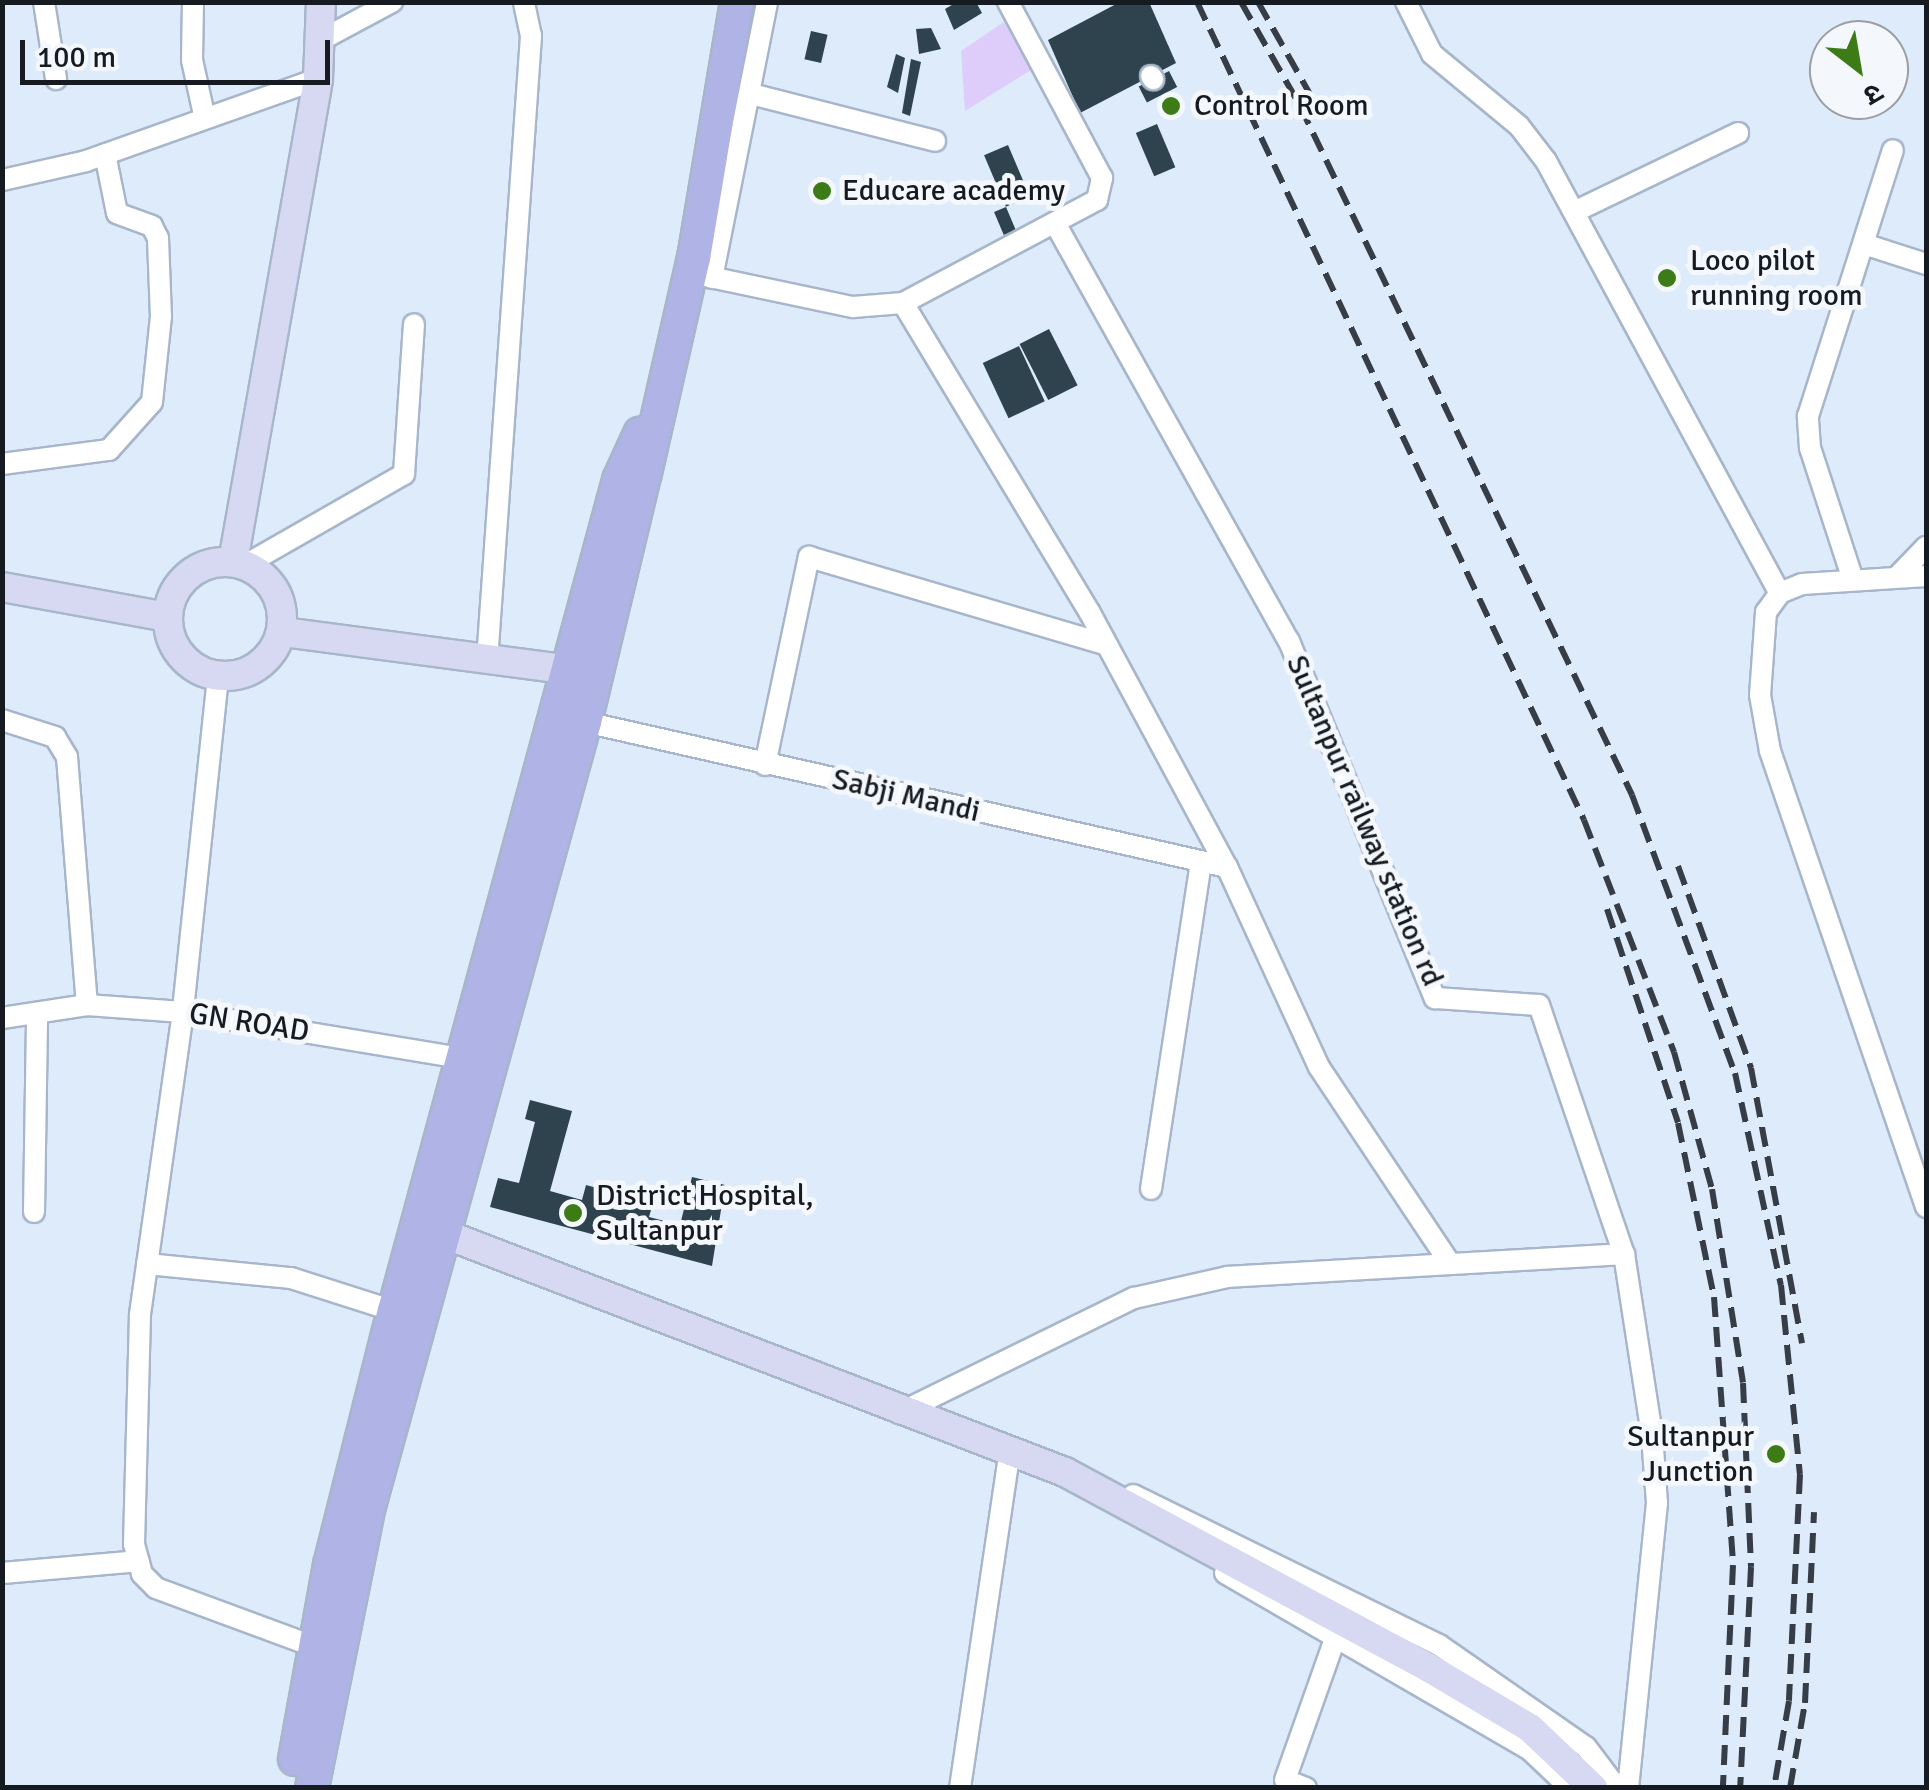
<!DOCTYPE html>
<meta charset="utf-8">
<style>
body{margin:0}
#map{position:relative;width:1929px;height:1790px;overflow:hidden;background:#deebfb;font-family:Signika,"Noto Sans Devanagari",sans-serif}
div>[style]{position:absolute}
[style*='--x']{left:calc(var(--x)*1px);top:calc(var(--y)*1px);width:calc(var(--w)*1px);rotate:calc(var(--a)*1deg)}
.green>*{inset:0;background:#deccfb}
.building>*{inset:0;background:#2e434e;transform-origin:0 0}
.roads{filter:drop-shadow(2px 0 #a7b6ca) drop-shadow(-2px 0 #a7b6ca) drop-shadow(0 2px #a7b6ca) drop-shadow(0 -2px #a7b6ca)}
.street>*{height:20px;margin:-10px;padding:0 10px;transform-origin:10px;border-radius:10px;background:#fff}
.secondary>*{height:28px;margin:-14px;padding:0 14px;transform-origin:14px;border-radius:14px;background:#d7d9f3}
.secondary>.ring{margin:-14px;padding:0;box-sizing:content-box;background:none;border:28px solid #d7d9f3;border-radius:50%}
.primary>*{height:32px;margin:-16px;padding:0 16px;transform-origin:16px;border-radius:16px;background:#afb3e6}
.rail>*{height:6px;margin-top:-3px;transform-origin:0;background:repeating-linear-gradient(90deg,#373d46 0 20px,transparent 0 30px)}
.dots>*{width:28px;height:28px;translate:-50% -50%;box-sizing:border-box;border:5px solid #f4f7fb;border-radius:50%}
span{translate:-50% -50%;white-space:nowrap;text-align:center;line-height:1.15;-webkit-text-stroke:10px #f4f7fb;paint-order:stroke}
.poi-label{font-size:30px;color:#161b22}
.left{translate:0 -50%;text-align:left}
.right{translate:-100% -50%;text-align:right}
.street-label{font-size:30px;color:#161b22}
.frame{position:absolute;inset:0;border:5px solid #161b22;pointer-events:none}
.north{position:absolute;left:1809px;top:20px;width:100px;height:100px;box-sizing:border-box;background:#f4f7fb;border:2px solid #9b9fa4;border-radius:50%;rotate:149deg;font-size:28px;font-weight:700;line-height:40px;text-align:center;color:#161b22}
.north::after{content:'';display:block;margin:auto;width:35px;height:45px;background:#3d7b17;clip-path:polygon(50% 0,100% 100%,50% 72%,0 100%)}
.scale{position:absolute;left:20px;top:40px;width:310px;height:45px;box-sizing:border-box;border:5px solid #161b22;border-top:0;padding-left:12px;font-size:30px;line-height:35px;white-space:nowrap;color:#161b22;-webkit-text-stroke:8px #f4f7fb;paint-order:stroke}
</style>
<div id="map">
<div class="green">
<div style="clip-path:polygon(1004px 22px,1031px 70px,965px 111px,961px 51px)"></div>
</div>
<div class="building">
<div style="clip-path:polygon(957px 2px,976px 2px,982px 13px,954px 30px,945px 9px)"></div>
<div style="clip-path:polygon(1120px 2px,1149px 2px,1176px 63px,1080px 113px,1048px 40px)"></div>
<div style="clip-path:polygon(931px 28px,941px 49px,919px 54px,916px 29px)"></div>
<div style="left:811px;top:31px;width:17px;height:29px;rotate:13deg"></div>
<div style="clip-path:polygon(896px 54px,905px 58px,898px 93px,887px 87px)"></div>
<div style="clip-path:polygon(911px 59px,921px 62px,910px 116px,902px 113px)"></div>
<div style="left:1169px;top:71px;width:18px;height:34px;rotate:63deg"></div>
<div style="left:1157px;top:124px;width:47px;height:23px;rotate:67deg"></div>
<div style="left:1008px;top:145px;width:56px;height:26px;rotate:67deg"></div>
<div style="left:1006px;top:207px;width:25px;height:13px;rotate:67deg"></div>
<div style="left:1049px;top:329px;width:63px;height:33px;rotate:63deg"></div>
<div style="left:1019px;top:346px;width:61px;height:40px;rotate:65deg"></div>
<div style="clip-path:polygon(530px 1100px,572px 1111px,550px 1191px,582px 1200px,586px 1185px,653px 1203px,649px 1217px,680px 1225px,692px 1177px,725px 1185px,712px 1266px,490px 1207px,498px 1178px,519px 1183px,535px 1122px,525px 1119px)"></div>
</div>
<div class="roads">
<div class="street">
<div style="--x:44;--y:2;--w:78;--a:81.1"></div>
<div style="--x:193;--y:2;--w:58;--a:91"></div>
<div style="--x:192;--y:60;--w:60;--a:77.6"></div>
<div style="--x:1406;--y:2;--w:58;--a:63.4"></div>
<div style="--x:1432;--y:54;--w:113;--a:39.6"></div>
<div style="--x:1519;--y:126;--w:44;--a:52.4"></div>
<div style="--x:1546;--y:161;--w:491;--a:61.6"></div>
<div style="--x:321;--y:40;--w:81;--a:-28.2"></div>
<div style="--x:1151;--y:76;--w:4;--a:56"></div>
<div style="--x:751;--y:94;--w:190;--a:14.3"></div>
<div style="--x:2;--y:180;--w:86;--a:-12.7"></div>
<div style="--x:86;--y:161;--w:246;--a:-19.5"></div>
<div style="--x:1576;--y:211;--w:180;--a:-25.7"></div>
<div style="--x:1055;--y:223;--w:479;--a:60.8"></div>
<div style="--x:1289;--y:641;--w:386;--a:67.8"></div>
<div style="--x:1435;--y:998;--w:104;--a:3.9"></div>
<div style="--x:1539;--y:1005;--w:263;--a:71.2"></div>
<div style="--x:1624;--y:1254;--w:183;--a:81.2"></div>
<div style="--x:1652;--y:1435;--w:68;--a:85.8"></div>
<div style="--x:1657;--y:1503;--w:286;--a:95.8"></div>
<div style="--x:1864;--y:244;--w:65;--a:17.9"></div>
<div style="--x:691;--y:273;--w:166;--a:11.9"></div>
<div style="--x:853;--y:307;--w:50;--a:-4.6"></div>
<div style="--x:903;--y:303;--w:220;--a:-28"></div>
<div style="--x:1097;--y:200;--w:23;--a:-77"></div>
<div style="--x:1102;--y:178;--w:200;--a:-118.1"></div>
<div style="--x:712;--y:278;--w:281;--a:-78.7"></div>
<div style="--x:903;--y:303;--w:362;--a:58.9"></div>
<div style="--x:1090;--y:613;--w:289;--a:61.7"></div>
<div style="--x:1227;--y:867;--w:220;--a:65.3"></div>
<div style="--x:1319;--y:1067;--w:234;--a:56.3"></div>
<div style="--x:2;--y:464;--w:108;--a:-7.5"></div>
<div style="--x:109;--y:450;--w:64;--a:-48.1"></div>
<div style="--x:152;--y:402;--w:85;--a:-84"></div>
<div style="--x:161;--y:317;--w:79;--a:-92.2"></div>
<div style="--x:158;--y:238;--w:13;--a:-117"></div>
<div style="--x:152;--y:226;--w:37;--a:-160"></div>
<div style="--x:117;--y:213;--w:60;--a:-101.5"></div>
<div style="--x:247;--y:564;--w:181;--a:-29.8"></div>
<div style="--x:404;--y:474;--w:150;--a:-86.2"></div>
<div style="--x:1926;--y:576;--w:124;--a:176.3"></div>
<div style="--x:1802;--y:584;--w:24;--a:158"></div>
<div style="--x:1780;--y:593;--w:24;--a:126"></div>
<div style="--x:1766;--y:612;--w:83;--a:94.1"></div>
<div style="--x:1760;--y:695;--w:57;--a:79.9"></div>
<div style="--x:1770;--y:751;--w:482;--a:71.1"></div>
<div style="--x:1897;--y:577;--w:42;--a:-46"></div>
<div style="--x:1853;--y:580;--w:139;--a:-108"></div>
<div style="--x:1810;--y:448;--w:32;--a:-94"></div>
<div style="--x:1808;--y:416;--w:279;--a:-72.3"></div>
<div style="--x:487;--y:661;--w:627;--a:-85.97"></div>
<div style="--x:531;--y:36;--w:35;--a:-102"></div>
<div style="--x:218;--y:677;--w:337;--a:96"></div>
<div style="--x:183;--y:1012;--w:306;--a:98.1"></div>
<div style="--x:140;--y:1315;--w:229;--a:91.5"></div>
<div style="--x:134;--y:1544;--w:31;--a:75"></div>
<div style="--x:142;--y:1574;--w:20;--a:45"></div>
<div style="--x:156;--y:1588;--w:179;--a:20.3"></div>
<div style="--x:2;--y:720;--w:56;--a:17.8"></div>
<div style="--x:55;--y:737;--w:23;--a:59"></div>
<div style="--x:67;--y:757;--w:249;--a:85.4"></div>
<div style="--x:585;--y:722;--w:658;--a:12.73"></div>
<div style="--x:765;--y:765;--w:213;--a:-78.1"></div>
<div style="--x:809;--y:557;--w:308;--a:16.4"></div>
<div style="--x:2;--y:1018;--w:86;--a:-8.7"></div>
<div style="--x:87;--y:1005;--w:96;--a:4.2"></div>
<div style="--x:183;--y:1012;--w:293;--a:9.4"></div>
<div style="--x:1151;--y:1189;--w:331;--a:-81.3"></div>
<div style="--x:34;--y:1212;--w:199;--a:-89.1"></div>
<div style="--x:147;--y:1264;--w:145;--a:5.6"></div>
<div style="--x:291;--y:1278;--w:115;--a:17.7"></div>
<div style="--x:899;--y:1413;--w:262;--a:-26.1"></div>
<div style="--x:1134;--y:1298;--w:95;--a:-12.7"></div>
<div style="--x:1227;--y:1277;--w:398;--a:-3.3"></div>
<div style="--x:1133;--y:1495;--w:341;--a:26.1"></div>
<div style="--x:1439;--y:1645;--w:179;--a:34.8"></div>
<div style="--x:1586;--y:1747;--w:51;--a:52.9"></div>
<div style="--x:2;--y:1573;--w:137;--a:-5"></div>
<div style="--x:1225;--y:1573;--w:353;--a:30.1"></div>
<div style="--x:1530;--y:1750;--w:55;--a:43.5"></div>
<div style="--x:960;--y:1788;--w:343;--a:-81.6"></div>
<div style="--x:1306;--y:1788;--w:22;--a:-159"></div>
<div style="--x:1285;--y:1780;--w:153;--a:-70.5"></div>
</div>
<div class="secondary">
<div class="ring" style="left:168px;top:562px;width:86px;height:86px"></div>
<div style="--x:233;--y:562;--w:490;--a:-80"></div>
<div style="--x:318;--y:79;--w:77;--a:-87.8"></div>
<div style="--x:2;--y:587;--w:168;--a:10.3"></div>
<div style="--x:283;--y:632;--w:308;--a:7.5"></div>
<div style="--x:442;--y:1233;--w:667;--a:20.99"></div>
<div style="--x:1065;--y:1472;--w:413;--a:28.3"></div>
<div style="--x:1429;--y:1668;--w:117;--a:30.7"></div>
<div style="--x:1530;--y:1728;--w:87;--a:43.6"></div>
</div>
<div class="primary">
<div style="--x:295;--y:1759;--w:197;--a:-79.8"></div>
<div style="--x:330;--y:1565;--w:262;--a:-75.9"></div>
<div style="--x:394;--y:1311;--w:861;--a:-74.85"></div>
<div style="--x:619;--y:480;--w:51;--a:-65.5"></div>
<div style="--x:312;--y:1788;--w:288;--a:-78.6"></div>
<div style="--x:369;--y:1506;--w:813;--a:-74.6"></div>
<div style="--x:585;--y:722;--w:256;--a:-76.5"></div>
<div style="--x:645;--y:473;--w:221;--a:-77.2"></div>
<div style="--x:694;--y:258;--w:260;--a:-80.5"></div>
</div>
</div>
<div class="rail">
<div style="--x:1197;--y:2;--w:905;--a:64.68"></div>
<div style="--x:1584;--y:820;--w:249;--a:68.8"></div>
<div style="--x:1674;--y:1052;--w:142;--a:74.5"></div>
<div style="--x:1712;--y:1189;--w:196;--a:80.9"></div>
<div style="--x:1743;--y:1383;--w:184;--a:87.5"></div>
<div style="--x:1751;--y:1567;--w:221;--a:92.8"></div>
<div style="--x:1241;--y:2;--w:120;--a:60.4"></div>
<div style="--x:1300;--y:106;--w:765;--a:64.27"></div>
<div style="--x:1632;--y:795;--w:296;--a:69.7"></div>
<div style="--x:1735;--y:1073;--w:217;--a:77.8"></div>
<div style="--x:1781;--y:1285;--w:190;--a:84.3"></div>
<div style="--x:1800;--y:1474;--w:227;--a:92.8"></div>
<div style="--x:1789;--y:1701;--w:88;--a:99.8"></div>
<div style="--x:1258;--y:2;--w:110;--a:60.6"></div>
<div style="--x:1678;--y:866;--w:215;--a:70.1"></div>
<div style="--x:1751;--y:1068;--w:280;--a:79.5"></div>
<div style="--x:1607;--y:909;--w:225;--a:71.6"></div>
<div style="--x:1678;--y:1123;--w:178;--a:78.3"></div>
<div style="--x:1714;--y:1297;--w:269;--a:85.9"></div>
<div style="--x:1733;--y:1565;--w:223;--a:92.6"></div>
<div style="--x:1790;--y:1788;--w:86;--a:-80"></div>
<div style="--x:1805;--y:1703;--w:191;--a:-87.3"></div>
</div>
<div class="dots">
<div style="left:1171px;top:106px;background:#3d7b17"></div>
<div style="left:822px;top:191px;background:#3d7b17"></div>
<div style="left:1667px;top:278px;background:#3d7b17"></div>
<div style="left:573px;top:1213px;background:#3d7b17"></div>
<div style="left:1776px;top:1454px;background:#3d7b17"></div>
</div>
<div class="poi-label">
<span class="left" style="left:1194px;top:106px">Control Room</span>
<span class="left" style="left:842px;top:191px">Educare academy</span>
<span class="left" style="left:1690px;top:278px">Loco pilot<br>running room</span>
<span class="left" style="left:596px;top:1213px">District Hospital,<br>Sultanpur</span>
<span class="right" style="left:1754px;top:1454px">Sultanpur<br>Junction</span>
</div>
<div class="street-label">
<span style="left:906px;top:796px;rotate:13deg">Sabji Mandi</span>
<span style="left:1364px;top:821px;rotate:67deg">Sultanpur railway station rd</span>
<span style="left:249px;top:1023px;rotate:9deg">GN ROAD</span>
</div>
<div class="frame"></div>
<div class="north">उ</div>
<div class="scale">100 m</div>
</div>
